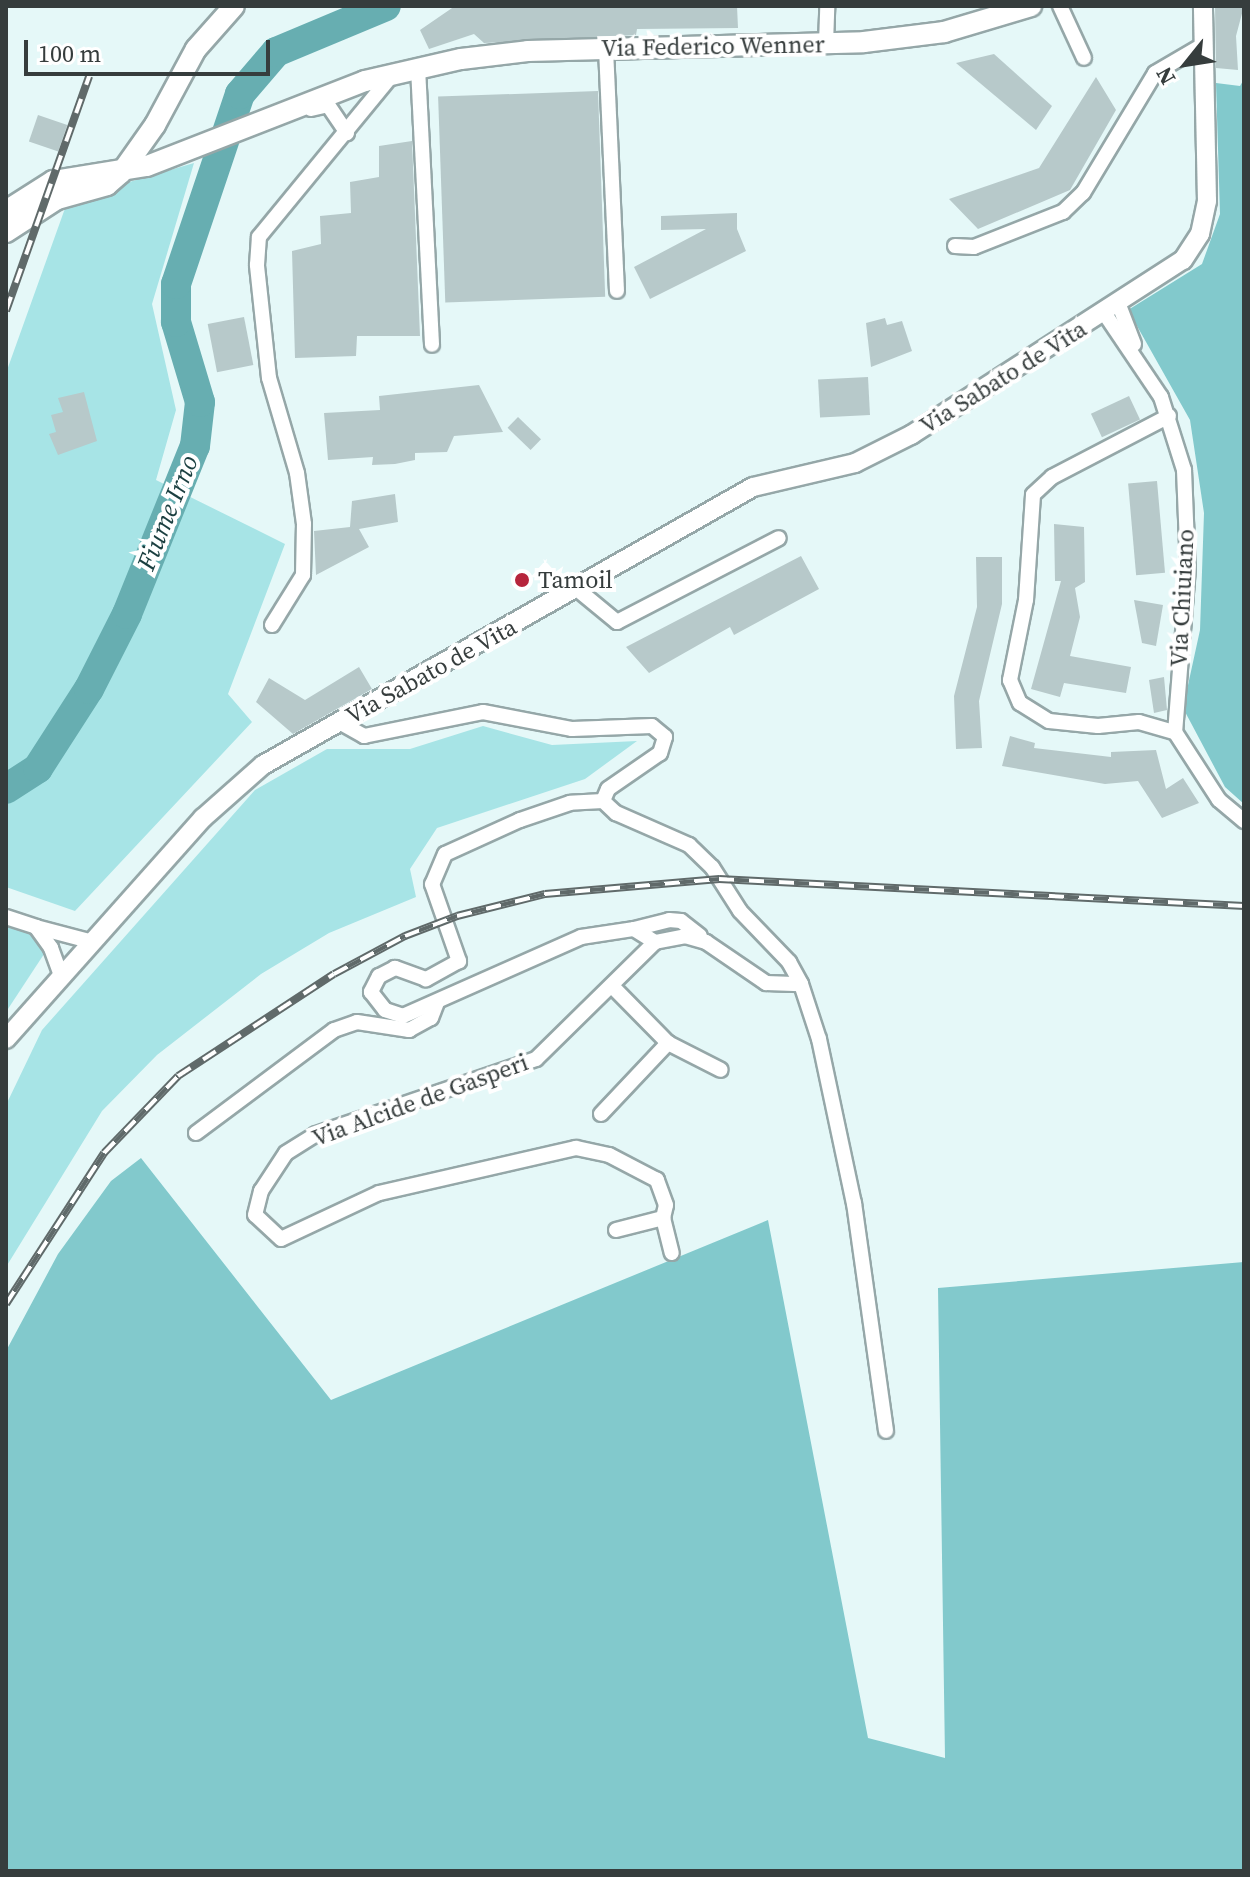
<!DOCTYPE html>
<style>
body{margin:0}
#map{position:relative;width:1250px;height:1877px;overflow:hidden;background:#e5f8f8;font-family:"Source Serif 4",serif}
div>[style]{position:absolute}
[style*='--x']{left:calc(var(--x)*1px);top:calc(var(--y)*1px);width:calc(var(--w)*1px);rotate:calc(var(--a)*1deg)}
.green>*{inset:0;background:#a7e4e6}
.forest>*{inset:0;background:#82c9cc}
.river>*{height:30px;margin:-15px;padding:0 15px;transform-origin:15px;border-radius:15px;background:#67aeb1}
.building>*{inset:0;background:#b7c9ca;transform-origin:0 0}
.roads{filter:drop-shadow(2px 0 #95a7a8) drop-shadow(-2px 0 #95a7a8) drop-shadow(0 2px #95a7a8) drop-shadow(0 -2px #95a7a8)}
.minor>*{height:14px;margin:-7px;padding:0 7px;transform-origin:7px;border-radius:7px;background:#fff}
.tertiary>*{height:18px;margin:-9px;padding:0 9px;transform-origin:9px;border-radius:9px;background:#fff}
.secondary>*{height:20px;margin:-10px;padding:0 10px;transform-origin:10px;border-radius:10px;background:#fff}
.rail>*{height:8px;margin-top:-4px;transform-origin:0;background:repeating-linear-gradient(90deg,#fff 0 15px,#606a6a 0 30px);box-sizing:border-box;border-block:2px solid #606a6a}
.dots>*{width:22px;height:22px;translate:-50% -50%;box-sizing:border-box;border:4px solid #fff;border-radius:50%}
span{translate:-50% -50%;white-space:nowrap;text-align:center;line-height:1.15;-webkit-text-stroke:8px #fff;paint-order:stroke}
.street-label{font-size:24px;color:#363d3d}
.poi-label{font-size:24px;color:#363d3d}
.left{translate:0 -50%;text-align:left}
.water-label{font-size:26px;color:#1b3f40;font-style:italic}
.frame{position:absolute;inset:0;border:8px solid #363d3d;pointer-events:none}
.north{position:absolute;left:1146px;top:24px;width:80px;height:80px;-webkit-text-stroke:6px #fff;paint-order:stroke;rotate:240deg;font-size:22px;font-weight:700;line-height:32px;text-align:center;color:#363d3d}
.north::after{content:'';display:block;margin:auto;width:28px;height:36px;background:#363d3d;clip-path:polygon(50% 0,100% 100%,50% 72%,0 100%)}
.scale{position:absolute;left:24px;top:40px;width:246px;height:36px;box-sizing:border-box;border:4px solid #363d3d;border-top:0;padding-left:10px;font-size:24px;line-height:28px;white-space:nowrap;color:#363d3d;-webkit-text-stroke:6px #fff;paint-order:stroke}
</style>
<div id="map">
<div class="green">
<div style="clip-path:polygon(194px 163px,152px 304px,176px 410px,156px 480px,285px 544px,228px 694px,252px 722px,75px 911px,6px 887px,6px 373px,68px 200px)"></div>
<div style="clip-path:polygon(483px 726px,552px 745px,637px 741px,585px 779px,437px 828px,410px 869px,416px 897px,329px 933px,261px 974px,157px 1055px,102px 1111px,6px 1267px,6px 1105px,42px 1030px,255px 790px,327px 749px,410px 749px)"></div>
<div style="clip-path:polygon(6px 927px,27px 932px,46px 951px,6px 1012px)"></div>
</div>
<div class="forest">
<div style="clip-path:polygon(1244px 79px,1244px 804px,1225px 787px,1183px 708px,1200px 630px,1204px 513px,1190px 420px,1128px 310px,1202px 264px,1220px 214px,1216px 83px,1240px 86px)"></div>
<div style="clip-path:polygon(141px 1158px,331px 1400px,768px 1220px,868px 1738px,945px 1758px,938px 1288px,1244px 1262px,1244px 1871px,6px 1871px,6px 1351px,58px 1254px,111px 1181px)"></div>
</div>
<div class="river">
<div style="--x:6;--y:789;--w:38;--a:-33"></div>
<div style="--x:38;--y:768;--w:94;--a:-57.2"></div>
<div style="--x:89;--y:689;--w:84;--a:-63.1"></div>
<div style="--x:127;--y:614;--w:181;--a:-68"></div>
<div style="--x:195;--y:446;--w:44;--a:-83.5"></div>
<div style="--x:200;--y:402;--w:84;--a:-106.7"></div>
<div style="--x:176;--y:322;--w:38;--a:-90"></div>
<div style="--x:176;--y:284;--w:200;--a:-71.4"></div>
<div style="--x:240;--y:94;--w:55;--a:-49.4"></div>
<div style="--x:276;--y:52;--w:119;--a:-22.7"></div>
</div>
<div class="building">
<div style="clip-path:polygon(455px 6px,737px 6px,738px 28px,637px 29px,636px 35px,484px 43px,474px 34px,429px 49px,420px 30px)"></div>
<div style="clip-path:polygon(1215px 6px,1244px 6px,1236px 36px,1238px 70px,1216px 68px)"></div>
<div style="clip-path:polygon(994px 54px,1052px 106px,1036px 130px,956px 63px)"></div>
<div style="clip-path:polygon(1096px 77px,1116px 110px,1070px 190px,978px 229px,949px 199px,1039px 168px)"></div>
<div style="left:598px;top:91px;width:206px;height:160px;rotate:88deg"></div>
<div style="left:38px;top:115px;width:31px;height:28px;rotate:19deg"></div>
<div style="clip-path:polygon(412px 141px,420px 336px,357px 336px,356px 356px,295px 358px,292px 251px,321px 244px,320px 216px,351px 213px,350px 182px,379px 177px,379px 146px)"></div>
<div style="clip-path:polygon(737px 213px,737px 229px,746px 251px,650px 299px,634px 267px,706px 229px,661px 230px,661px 216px)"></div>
<div style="left:244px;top:317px;width:49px;height:37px;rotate:79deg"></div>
<div style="clip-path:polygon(885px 318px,887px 325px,902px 321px,912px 351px,871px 367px,866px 323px)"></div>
<div style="left:868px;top:377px;width:38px;height:50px;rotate:87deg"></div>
<div style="clip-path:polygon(479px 385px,503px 432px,454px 436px,447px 452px,415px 453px,415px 460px,395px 464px,372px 465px,373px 457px,328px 460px,324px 413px,380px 410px,379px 396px)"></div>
<div style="clip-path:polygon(84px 392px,97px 441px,58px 455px,49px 434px,56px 432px,51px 415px,63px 412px,58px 398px)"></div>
<div style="left:1129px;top:396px;width:26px;height:42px;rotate:65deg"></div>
<div style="left:518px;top:417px;width:32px;height:15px;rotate:44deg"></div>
<div style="left:1157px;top:481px;width:92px;height:29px;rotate:85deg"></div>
<div style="clip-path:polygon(395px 494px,398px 522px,359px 529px,369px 547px,316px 575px,314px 531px,350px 527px,352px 501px)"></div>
<div style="clip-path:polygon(1054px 524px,1084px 527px,1085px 582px,1075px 588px,1080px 617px,1070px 656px,1131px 667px,1126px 693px,1064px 683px,1060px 697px,1031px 689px,1061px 581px,1055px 581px)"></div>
<div style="clip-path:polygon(801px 556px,819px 589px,734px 635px,730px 627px,649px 673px,626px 647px)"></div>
<div style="clip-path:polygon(976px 557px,1002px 557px,1002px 604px,979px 701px,982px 748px,956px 749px,954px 696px,977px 607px)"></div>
<div style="clip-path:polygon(1134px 600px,1163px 605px,1156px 646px,1142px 643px)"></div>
<div style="clip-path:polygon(359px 667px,372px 689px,293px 734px,256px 702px,269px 678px,305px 700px)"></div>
<div style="clip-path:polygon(1164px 677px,1167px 710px,1154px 713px,1149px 680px)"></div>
<div style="clip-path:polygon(1010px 736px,1035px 743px,1034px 748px,1111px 757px,1111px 752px,1156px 750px,1166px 789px,1183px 778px,1199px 803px,1162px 818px,1138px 781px,1105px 784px,1002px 766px)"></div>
</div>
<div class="roads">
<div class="minor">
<div style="--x:1060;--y:6;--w:57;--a:65.2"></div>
<div style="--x:826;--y:44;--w:38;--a:-88"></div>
<div style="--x:606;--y:49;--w:242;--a:87.4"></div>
<div style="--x:418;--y:68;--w:277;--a:87.1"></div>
<div style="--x:311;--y:109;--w:17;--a:-13"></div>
<div style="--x:328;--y:105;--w:34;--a:56"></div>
<div style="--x:955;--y:246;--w:19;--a:3"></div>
<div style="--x:974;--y:247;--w:96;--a:-21.5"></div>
<div style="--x:1063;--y:212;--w:28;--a:-44"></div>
<div style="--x:1083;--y:193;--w:140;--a:-59"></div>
<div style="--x:1155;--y:73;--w:53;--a:-30.4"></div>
<div style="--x:1119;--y:305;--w:42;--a:69"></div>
<div style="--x:1105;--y:314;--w:100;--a:56"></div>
<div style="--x:1161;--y:397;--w:77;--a:72.5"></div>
<div style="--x:1184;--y:470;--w:98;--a:87.7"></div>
<div style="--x:1188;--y:568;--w:165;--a:94.5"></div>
<div style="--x:1175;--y:732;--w:81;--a:57.1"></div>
<div style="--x:1219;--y:800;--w:33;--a:40"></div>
<div style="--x:1169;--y:416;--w:132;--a:152.5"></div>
<div style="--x:1052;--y:477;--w:26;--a:137"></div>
<div style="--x:1033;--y:495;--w:105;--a:93.8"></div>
<div style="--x:1026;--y:600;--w:82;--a:101.3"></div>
<div style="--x:1010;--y:680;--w:25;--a:67"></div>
<div style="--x:1020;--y:703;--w:34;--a:32"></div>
<div style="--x:1049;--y:721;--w:49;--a:5.8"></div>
<div style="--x:1098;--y:726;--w:41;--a:-5.6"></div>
<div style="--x:1139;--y:722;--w:37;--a:16"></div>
<div style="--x:577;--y:589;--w:52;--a:39.5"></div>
<div style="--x:617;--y:622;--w:182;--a:-27.4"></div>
<div style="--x:272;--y:625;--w:59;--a:-58.2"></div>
<div style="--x:303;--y:575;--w:51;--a:-88.9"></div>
<div style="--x:304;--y:524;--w:51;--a:-97.8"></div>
<div style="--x:297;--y:473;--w:99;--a:-106.4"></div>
<div style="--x:269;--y:378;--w:114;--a:-96.1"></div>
<div style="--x:257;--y:265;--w:28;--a:-86"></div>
<div style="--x:259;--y:237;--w:211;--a:-50.6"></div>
<div style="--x:339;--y:722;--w:29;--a:29"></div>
<div style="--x:364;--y:736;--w:121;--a:-11.4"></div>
<div style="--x:483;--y:712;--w:91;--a:10.8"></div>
<div style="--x:572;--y:729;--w:80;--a:-2.1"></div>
<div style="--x:652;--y:726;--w:17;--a:40"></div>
<div style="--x:665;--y:737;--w:17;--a:107"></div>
<div style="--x:660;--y:753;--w:63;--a:145.3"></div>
<div style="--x:608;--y:789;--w:13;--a:113"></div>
<div style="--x:603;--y:801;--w:18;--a:43"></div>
<div style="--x:616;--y:813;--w:80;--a:23.7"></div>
<div style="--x:689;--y:845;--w:32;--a:44"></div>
<div style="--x:712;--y:867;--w:52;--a:57.5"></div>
<div style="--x:740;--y:911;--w:71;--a:46.1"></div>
<div style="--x:789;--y:962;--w:25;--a:61"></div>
<div style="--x:801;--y:984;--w:58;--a:71.9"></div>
<div style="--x:819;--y:1039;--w:168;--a:78"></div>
<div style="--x:854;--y:1203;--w:230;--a:82"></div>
<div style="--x:603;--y:801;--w:33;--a:177"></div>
<div style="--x:570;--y:803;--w:53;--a:161.2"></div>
<div style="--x:520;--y:820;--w:82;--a:155.6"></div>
<div style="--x:445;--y:854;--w:33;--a:113"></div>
<div style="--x:432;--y:884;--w:82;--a:70.7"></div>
<div style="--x:459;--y:961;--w:38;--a:151"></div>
<div style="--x:426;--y:979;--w:33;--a:-160"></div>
<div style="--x:395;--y:968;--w:18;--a:153"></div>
<div style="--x:379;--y:976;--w:18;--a:117"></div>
<div style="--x:371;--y:992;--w:23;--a:52"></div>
<div style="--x:385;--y:1010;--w:19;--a:18"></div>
<div style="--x:403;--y:1016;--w:195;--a:-23.9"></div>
<div style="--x:581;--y:937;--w:54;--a:-8.6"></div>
<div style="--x:634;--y:929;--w:25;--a:32"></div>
<div style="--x:6;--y:917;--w:32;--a:18"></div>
<div style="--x:36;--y:927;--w:26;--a:54"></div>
<div style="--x:51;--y:948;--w:27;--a:70"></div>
<div style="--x:36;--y:927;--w:55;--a:14.8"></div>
<div style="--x:634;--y:929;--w:36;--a:-14"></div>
<div style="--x:669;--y:920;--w:12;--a:5"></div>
<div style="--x:681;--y:921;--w:24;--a:38"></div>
<div style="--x:613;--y:987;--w:78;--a:45.5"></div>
<div style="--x:668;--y:1043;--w:59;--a:27"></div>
<div style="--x:601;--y:1114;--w:98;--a:-46.7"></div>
<div style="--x:196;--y:1133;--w:172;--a:-36.7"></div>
<div style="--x:334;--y:1030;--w:24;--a:-19"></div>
<div style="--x:357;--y:1022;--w:53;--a:8.7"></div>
<div style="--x:409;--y:1030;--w:25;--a:-29"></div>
<div style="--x:431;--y:1018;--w:17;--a:-69"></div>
<div style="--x:663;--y:1218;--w:36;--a:76"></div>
<div style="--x:616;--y:1230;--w:49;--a:-14.3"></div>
<div style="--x:663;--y:1218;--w:13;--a:-77"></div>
<div style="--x:666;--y:1205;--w:27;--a:-110"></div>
<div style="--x:657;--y:1180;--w:54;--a:-152.5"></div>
<div style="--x:609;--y:1155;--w:34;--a:-168"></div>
<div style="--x:576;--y:1148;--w:202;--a:167.1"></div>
<div style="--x:379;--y:1193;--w:108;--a:154.9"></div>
<div style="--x:281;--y:1239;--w:35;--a:-137"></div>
<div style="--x:255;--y:1215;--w:25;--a:-76"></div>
<div style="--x:261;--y:1191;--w:45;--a:-56.7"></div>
<div style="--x:286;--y:1153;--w:36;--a:-32"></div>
<div style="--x:316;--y:1134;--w:232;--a:-18.8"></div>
<div style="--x:536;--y:1059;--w:167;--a:-44.5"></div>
<div style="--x:655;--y:942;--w:31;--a:-11"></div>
<div style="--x:685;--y:936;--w:22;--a:16"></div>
<div style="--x:706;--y:942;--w:73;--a:34.3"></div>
<div style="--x:766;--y:983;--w:35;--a:2"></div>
</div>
<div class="tertiary">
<div style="--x:6;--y:1039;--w:296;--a:-48.3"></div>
<div style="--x:203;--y:818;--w:80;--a:-41.5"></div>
<div style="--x:263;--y:765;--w:563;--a:-29.57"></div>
<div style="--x:753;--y:487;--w:105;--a:-13.2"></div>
<div style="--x:855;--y:463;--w:63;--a:-26.6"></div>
<div style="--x:911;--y:435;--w:323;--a:-32.8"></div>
<div style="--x:1183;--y:260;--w:31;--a:-57"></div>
<div style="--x:1200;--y:234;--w:34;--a:-78"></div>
<div style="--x:1207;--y:201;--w:195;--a:-91.2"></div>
</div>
<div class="secondary">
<div style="--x:6;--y:211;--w:56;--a:-32.6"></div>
<div style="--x:53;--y:181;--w:95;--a:-9.1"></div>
<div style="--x:147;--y:166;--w:234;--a:-21.3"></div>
<div style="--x:365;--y:81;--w:98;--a:-12.9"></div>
<div style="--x:461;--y:59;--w:67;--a:-6.8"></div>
<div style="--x:528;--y:51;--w:336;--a:-1.5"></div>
<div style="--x:864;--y:42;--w:81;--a:-7.1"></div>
<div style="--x:944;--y:32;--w:91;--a:-16.6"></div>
<div style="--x:6;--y:232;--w:61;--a:-32.9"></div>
<div style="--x:57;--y:199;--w:52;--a:-15.6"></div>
<div style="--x:107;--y:185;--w:18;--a:-41"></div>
<div style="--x:121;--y:173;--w:59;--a:-54.7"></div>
<div style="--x:155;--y:125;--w:86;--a:-61.7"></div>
<div style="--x:196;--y:49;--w:57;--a:-48.5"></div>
</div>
</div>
<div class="rail">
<div style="--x:6;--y:311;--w:249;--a:-70.5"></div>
<div style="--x:6;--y:1304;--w:180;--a:-57"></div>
<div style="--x:104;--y:1153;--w:107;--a:-46.1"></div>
<div style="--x:178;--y:1076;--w:186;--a:-33.2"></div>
<div style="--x:334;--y:974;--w:81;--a:-28.2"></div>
<div style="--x:405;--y:936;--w:56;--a:-21"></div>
<div style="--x:457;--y:916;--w:91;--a:-14"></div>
<div style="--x:545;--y:894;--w:175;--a:-4.9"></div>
<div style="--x:719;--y:879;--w:526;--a:2.94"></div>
</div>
<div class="dots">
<div style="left:522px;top:580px;background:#b6253c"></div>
</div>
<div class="street-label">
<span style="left:713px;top:46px;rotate:-1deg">Via Federico Wenner</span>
<span style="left:1003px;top:377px;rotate:-32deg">Via Sabato de Vita</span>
<span style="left:1182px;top:598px;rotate:-87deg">Via Chiuiano</span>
<span style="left:431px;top:671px;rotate:-29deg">Via Sabato de Vita</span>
<span style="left:420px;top:1100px;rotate:-20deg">Via Alcide de Gasperi</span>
</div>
<div class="poi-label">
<span class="left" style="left:538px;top:580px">Tamoil</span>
</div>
<div class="water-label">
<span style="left:168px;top:513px;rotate:-68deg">Fiume Irno</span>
</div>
<div class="frame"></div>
<div class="north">N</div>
<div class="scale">100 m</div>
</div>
